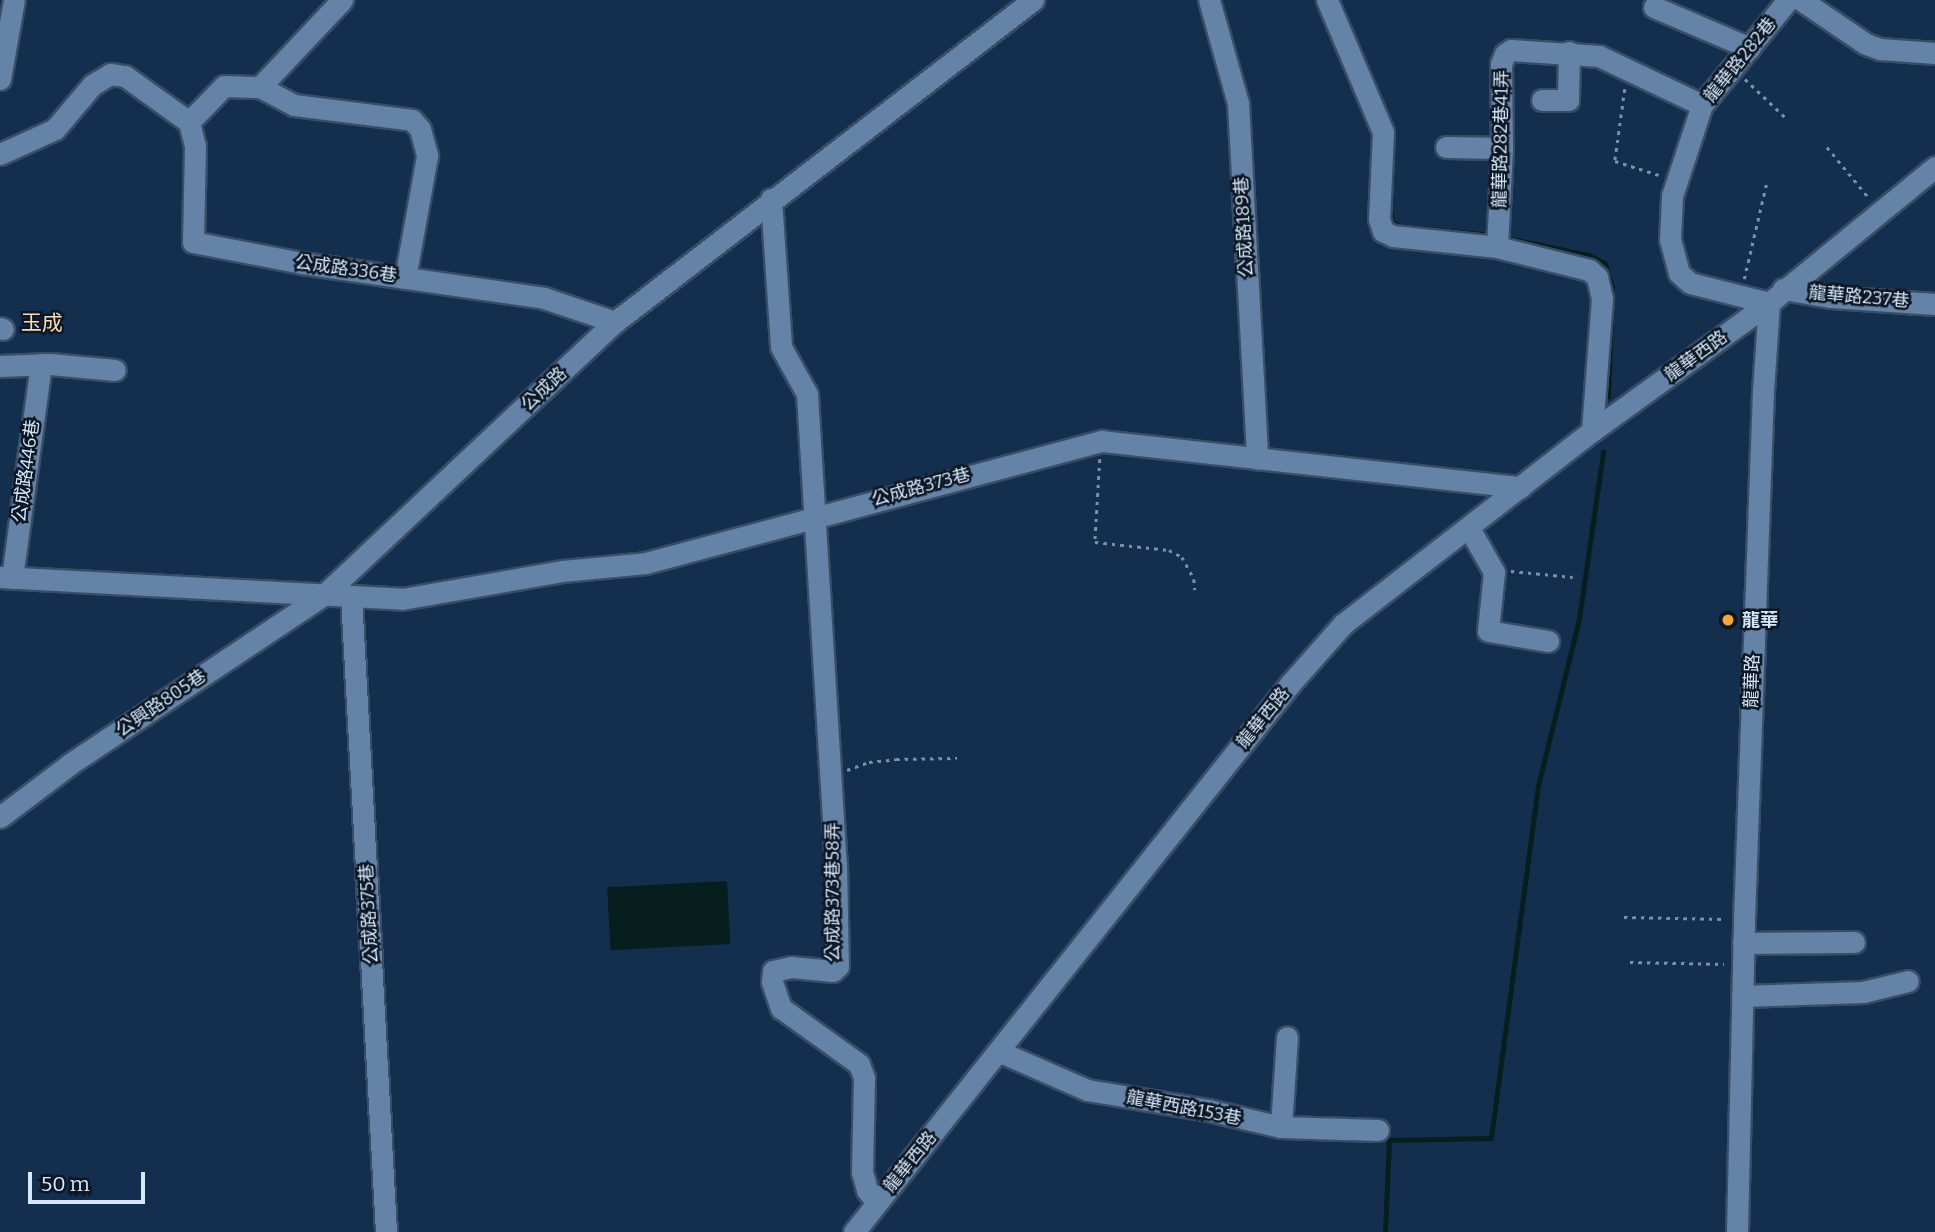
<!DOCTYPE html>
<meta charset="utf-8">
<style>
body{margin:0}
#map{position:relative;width:1935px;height:1232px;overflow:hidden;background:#142f4d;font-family:Bitter,"Noto Sans TC",serif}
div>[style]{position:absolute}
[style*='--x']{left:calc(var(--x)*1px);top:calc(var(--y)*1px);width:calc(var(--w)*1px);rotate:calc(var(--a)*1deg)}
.water>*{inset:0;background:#071e1e;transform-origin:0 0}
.stream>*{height:4.5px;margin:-2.25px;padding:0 2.25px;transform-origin:2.25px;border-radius:2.25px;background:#071e1e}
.path>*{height:2.5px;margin-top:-1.25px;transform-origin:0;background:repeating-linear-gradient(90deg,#7b90a9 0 3.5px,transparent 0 8.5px)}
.roads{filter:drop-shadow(2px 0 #384d67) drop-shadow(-2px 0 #384d67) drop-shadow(0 2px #384d67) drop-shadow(0 -2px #384d67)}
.minor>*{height:21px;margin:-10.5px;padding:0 10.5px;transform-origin:10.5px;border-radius:10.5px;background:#6583a6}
.dots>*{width:19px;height:19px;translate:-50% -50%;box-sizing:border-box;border:4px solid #0b1724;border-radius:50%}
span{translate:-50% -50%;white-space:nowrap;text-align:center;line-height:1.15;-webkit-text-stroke:5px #0b1724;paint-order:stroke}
.street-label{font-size:18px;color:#d8e8fc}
.poi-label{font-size:18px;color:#d8e8fc;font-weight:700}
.left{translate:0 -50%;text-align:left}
.quarter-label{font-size:21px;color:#f9dab4}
.scale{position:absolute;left:28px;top:1172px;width:117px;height:32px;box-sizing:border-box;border:4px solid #d8e8fc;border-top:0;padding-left:9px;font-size:21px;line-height:24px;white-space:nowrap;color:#d8e8fc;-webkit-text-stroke:5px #0b1724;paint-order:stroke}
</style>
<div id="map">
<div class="water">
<div style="left:727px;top:881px;width:63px;height:120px;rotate:87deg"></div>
</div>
<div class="stream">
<div style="--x:1339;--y:0;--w:132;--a:67.7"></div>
<div style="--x:1390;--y:204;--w:17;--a:83"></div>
<div style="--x:1392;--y:221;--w:9;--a:36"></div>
<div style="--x:1399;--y:226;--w:92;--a:5.6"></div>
<div style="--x:1503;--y:237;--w:88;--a:11.8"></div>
<div style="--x:1589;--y:255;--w:18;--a:27"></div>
<div style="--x:1605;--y:263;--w:24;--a:73"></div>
<div style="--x:1612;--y:286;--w:12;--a:90"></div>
<div style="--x:1608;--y:397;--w:80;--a:-87.9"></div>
<div style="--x:1385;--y:1232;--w:92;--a:-87.5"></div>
<div style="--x:1389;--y:1140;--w:102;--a:-1.1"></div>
<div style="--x:1491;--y:1138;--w:355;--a:-82.4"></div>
<div style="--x:1538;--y:786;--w:172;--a:-76.2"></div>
<div style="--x:1579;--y:619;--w:169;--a:-81.8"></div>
</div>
<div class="path">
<div style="--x:1745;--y:79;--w:59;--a:43.6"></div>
<div style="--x:1625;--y:89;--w:73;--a:97.9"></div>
<div style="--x:1615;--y:161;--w:46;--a:17.7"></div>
<div style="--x:1827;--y:147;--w:66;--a:50.5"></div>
<div style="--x:1744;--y:279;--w:97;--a:-76.8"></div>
<div style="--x:1100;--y:459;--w:83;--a:93.4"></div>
<div style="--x:1095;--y:542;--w:74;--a:6.2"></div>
<div style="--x:1169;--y:550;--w:15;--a:28"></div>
<div style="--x:1182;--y:557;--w:25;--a:61"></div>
<div style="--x:1194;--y:579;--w:11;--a:85"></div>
<div style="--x:1511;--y:571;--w:62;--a:5.5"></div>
<div style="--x:847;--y:770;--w:23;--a:-20"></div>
<div style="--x:869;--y:762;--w:27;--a:-6"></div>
<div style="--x:896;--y:759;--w:61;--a:-0.9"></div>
<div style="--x:1624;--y:917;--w:101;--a:1.1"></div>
<div style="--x:1630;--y:962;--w:94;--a:1.2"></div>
</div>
<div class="roads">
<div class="minor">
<div style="--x:1209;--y:0;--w:107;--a:74.3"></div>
<div style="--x:1238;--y:103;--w:356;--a:86.9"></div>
<div style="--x:1327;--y:0;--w:143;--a:67"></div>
<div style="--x:1383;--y:132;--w:87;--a:92.6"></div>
<div style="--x:1379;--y:219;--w:13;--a:72"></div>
<div style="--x:1383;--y:231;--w:11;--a:27"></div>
<div style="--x:1393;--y:236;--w:105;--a:6"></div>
<div style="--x:1497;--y:247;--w:95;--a:14"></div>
<div style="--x:1589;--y:270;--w:11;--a:41"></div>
<div style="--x:1597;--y:277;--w:22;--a:77"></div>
<div style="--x:1602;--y:298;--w:133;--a:94.3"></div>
<div style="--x:1801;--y:0;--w:78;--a:34.1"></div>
<div style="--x:1866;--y:44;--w:15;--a:20"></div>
<div style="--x:1880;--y:49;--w:55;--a:4.2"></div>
<div style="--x:1654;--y:7;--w:104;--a:23.1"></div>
<div style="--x:0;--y:79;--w:80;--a:-80"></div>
<div style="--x:260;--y:87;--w:38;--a:28"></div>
<div style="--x:294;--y:105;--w:119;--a:7.2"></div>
<div style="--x:412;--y:120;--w:12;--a:48"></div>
<div style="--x:420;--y:129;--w:28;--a:75"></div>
<div style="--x:427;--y:156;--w:124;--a:100.2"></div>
<div style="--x:1542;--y:100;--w:26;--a:0"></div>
<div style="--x:1568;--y:100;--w:48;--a:-88.8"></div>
<div style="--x:189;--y:122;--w:25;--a:76"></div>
<div style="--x:195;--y:146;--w:96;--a:91.2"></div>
<div style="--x:193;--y:242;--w:111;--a:10.9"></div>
<div style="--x:302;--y:263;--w:245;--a:8.2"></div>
<div style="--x:544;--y:298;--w:75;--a:18.7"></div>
<div style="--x:189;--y:122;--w:50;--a:-45.8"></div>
<div style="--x:224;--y:86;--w:36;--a:2"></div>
<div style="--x:260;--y:87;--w:120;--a:-46.7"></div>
<div style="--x:1446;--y:147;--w:56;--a:1"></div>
<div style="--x:0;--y:154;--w:60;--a:-24.4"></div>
<div style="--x:55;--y:129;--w:57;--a:-49.9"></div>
<div style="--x:92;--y:85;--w:21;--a:-31"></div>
<div style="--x:110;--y:74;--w:15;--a:8"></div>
<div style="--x:125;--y:76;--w:79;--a:35.7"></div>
<div style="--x:771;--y:199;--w:148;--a:86.1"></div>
<div style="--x:781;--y:347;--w:54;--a:61"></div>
<div style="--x:807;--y:394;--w:470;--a:86.5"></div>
<div style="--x:836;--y:863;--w:103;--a:88.9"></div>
<div style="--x:838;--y:966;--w:7;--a:135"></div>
<div style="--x:833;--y:971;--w:42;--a:-174.6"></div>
<div style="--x:791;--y:967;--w:18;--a:167"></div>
<div style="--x:773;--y:971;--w:11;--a:95"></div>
<div style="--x:772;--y:982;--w:28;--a:71"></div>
<div style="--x:781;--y:1008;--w:96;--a:35.7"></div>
<div style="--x:859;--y:1064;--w:15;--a:70"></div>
<div style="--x:864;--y:1078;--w:94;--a:91.2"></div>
<div style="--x:862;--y:1172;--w:19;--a:74"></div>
<div style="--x:867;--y:1190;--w:16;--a:52"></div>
<div style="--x:1497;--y:247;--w:99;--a:-87.1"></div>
<div style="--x:1502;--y:148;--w:84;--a:-90.7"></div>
<div style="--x:1501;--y:64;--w:11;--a:-68"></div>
<div style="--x:1505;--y:54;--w:7;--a:-34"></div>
<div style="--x:1511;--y:50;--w:88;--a:3.9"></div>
<div style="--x:1599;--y:56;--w:114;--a:25.4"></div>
<div style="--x:1783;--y:289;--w:49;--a:9.5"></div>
<div style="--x:1831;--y:297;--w:104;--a:3.9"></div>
<div style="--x:1769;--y:303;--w:81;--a:-165.8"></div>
<div style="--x:1690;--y:283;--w:15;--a:-138"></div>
<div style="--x:1679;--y:273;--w:35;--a:-105"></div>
<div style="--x:1670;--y:239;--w:43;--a:-87.3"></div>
<div style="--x:1672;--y:196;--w:96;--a:-71.8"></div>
<div style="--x:1702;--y:105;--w:136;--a:-50.7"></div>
<div style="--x:0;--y:328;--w:3;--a:18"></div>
<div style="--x:0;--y:366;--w:50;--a:-2.3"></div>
<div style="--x:50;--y:364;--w:65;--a:5.3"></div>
<div style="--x:1469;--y:528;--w:51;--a:60.4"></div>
<div style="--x:1494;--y:572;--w:59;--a:95.8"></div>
<div style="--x:1488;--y:631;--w:61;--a:9.5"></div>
<div style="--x:0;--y:577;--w:403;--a:3.1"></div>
<div style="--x:402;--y:599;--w:162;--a:-9.9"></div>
<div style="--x:562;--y:571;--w:84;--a:-5.4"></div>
<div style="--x:646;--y:563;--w:472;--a:-15"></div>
<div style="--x:1102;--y:441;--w:421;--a:6.3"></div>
<div style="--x:12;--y:578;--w:216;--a:-82.3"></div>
<div style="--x:351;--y:596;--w:637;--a:86.85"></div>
<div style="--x:0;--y:817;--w:88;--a:-37.1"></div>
<div style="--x:70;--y:764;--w:308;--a:-33.7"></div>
<div style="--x:326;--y:593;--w:396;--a:-43.2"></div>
<div style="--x:615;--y:322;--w:528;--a:-37.61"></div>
<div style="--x:1743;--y:943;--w:111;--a:-0.5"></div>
<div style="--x:1742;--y:996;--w:121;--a:-1.9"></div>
<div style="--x:1863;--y:992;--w:46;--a:-13.7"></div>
<div style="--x:998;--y:1051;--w:97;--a:23.7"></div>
<div style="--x:1087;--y:1090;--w:123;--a:9.4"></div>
<div style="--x:1208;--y:1110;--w:75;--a:13.1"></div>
<div style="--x:1281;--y:1127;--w:97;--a:1.8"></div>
<div style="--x:1281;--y:1127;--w:90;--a:-86.2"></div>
<div style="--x:854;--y:1232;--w:700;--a:-51.49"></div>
<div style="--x:1290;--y:684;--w:80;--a:-48.5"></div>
<div style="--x:1343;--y:624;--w:315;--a:-37.8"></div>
<div style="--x:1592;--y:431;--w:218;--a:-35.9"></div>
<div style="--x:1769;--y:303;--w:215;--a:-39.3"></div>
<div style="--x:1737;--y:1232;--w:313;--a:-88.7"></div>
<div style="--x:1744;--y:919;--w:528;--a:-87.94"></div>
<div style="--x:1763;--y:391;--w:88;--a:-86.1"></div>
</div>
</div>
<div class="dots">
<div style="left:1728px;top:620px;background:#efa73d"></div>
</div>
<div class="street-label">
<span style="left:1740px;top:60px;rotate:-51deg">龍華路282巷</span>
<span style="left:1501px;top:139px;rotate:-89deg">龍華路282巷41弄</span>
<span style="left:1244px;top:227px;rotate:-93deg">公成路189巷</span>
<span style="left:346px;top:269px;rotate:8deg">公成路336巷</span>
<span style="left:1859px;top:297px;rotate:5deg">龍華路237巷</span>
<span style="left:1696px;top:356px;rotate:-36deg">龍華西路</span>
<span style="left:544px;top:389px;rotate:-43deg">公成路</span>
<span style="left:26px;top:471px;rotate:-82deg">公成路446巷</span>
<span style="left:921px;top:487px;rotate:-15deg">公成路373巷</span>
<span style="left:1752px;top:681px;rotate:-88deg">龍華路</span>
<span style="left:161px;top:703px;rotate:-34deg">公興路805巷</span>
<span style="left:1263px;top:718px;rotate:-51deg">龍華西路</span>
<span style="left:833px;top:892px;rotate:-90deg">公成路373巷58弄</span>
<span style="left:369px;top:914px;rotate:-93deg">公成路375巷</span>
<span style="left:1184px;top:1108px;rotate:11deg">龍華西路153巷</span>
<span style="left:910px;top:1162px;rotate:-51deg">龍華西路</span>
</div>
<div class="poi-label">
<span class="left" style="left:1742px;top:620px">龍華</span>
</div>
<div class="quarter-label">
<span style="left:42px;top:323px">玉成</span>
</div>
<div class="scale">50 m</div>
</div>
